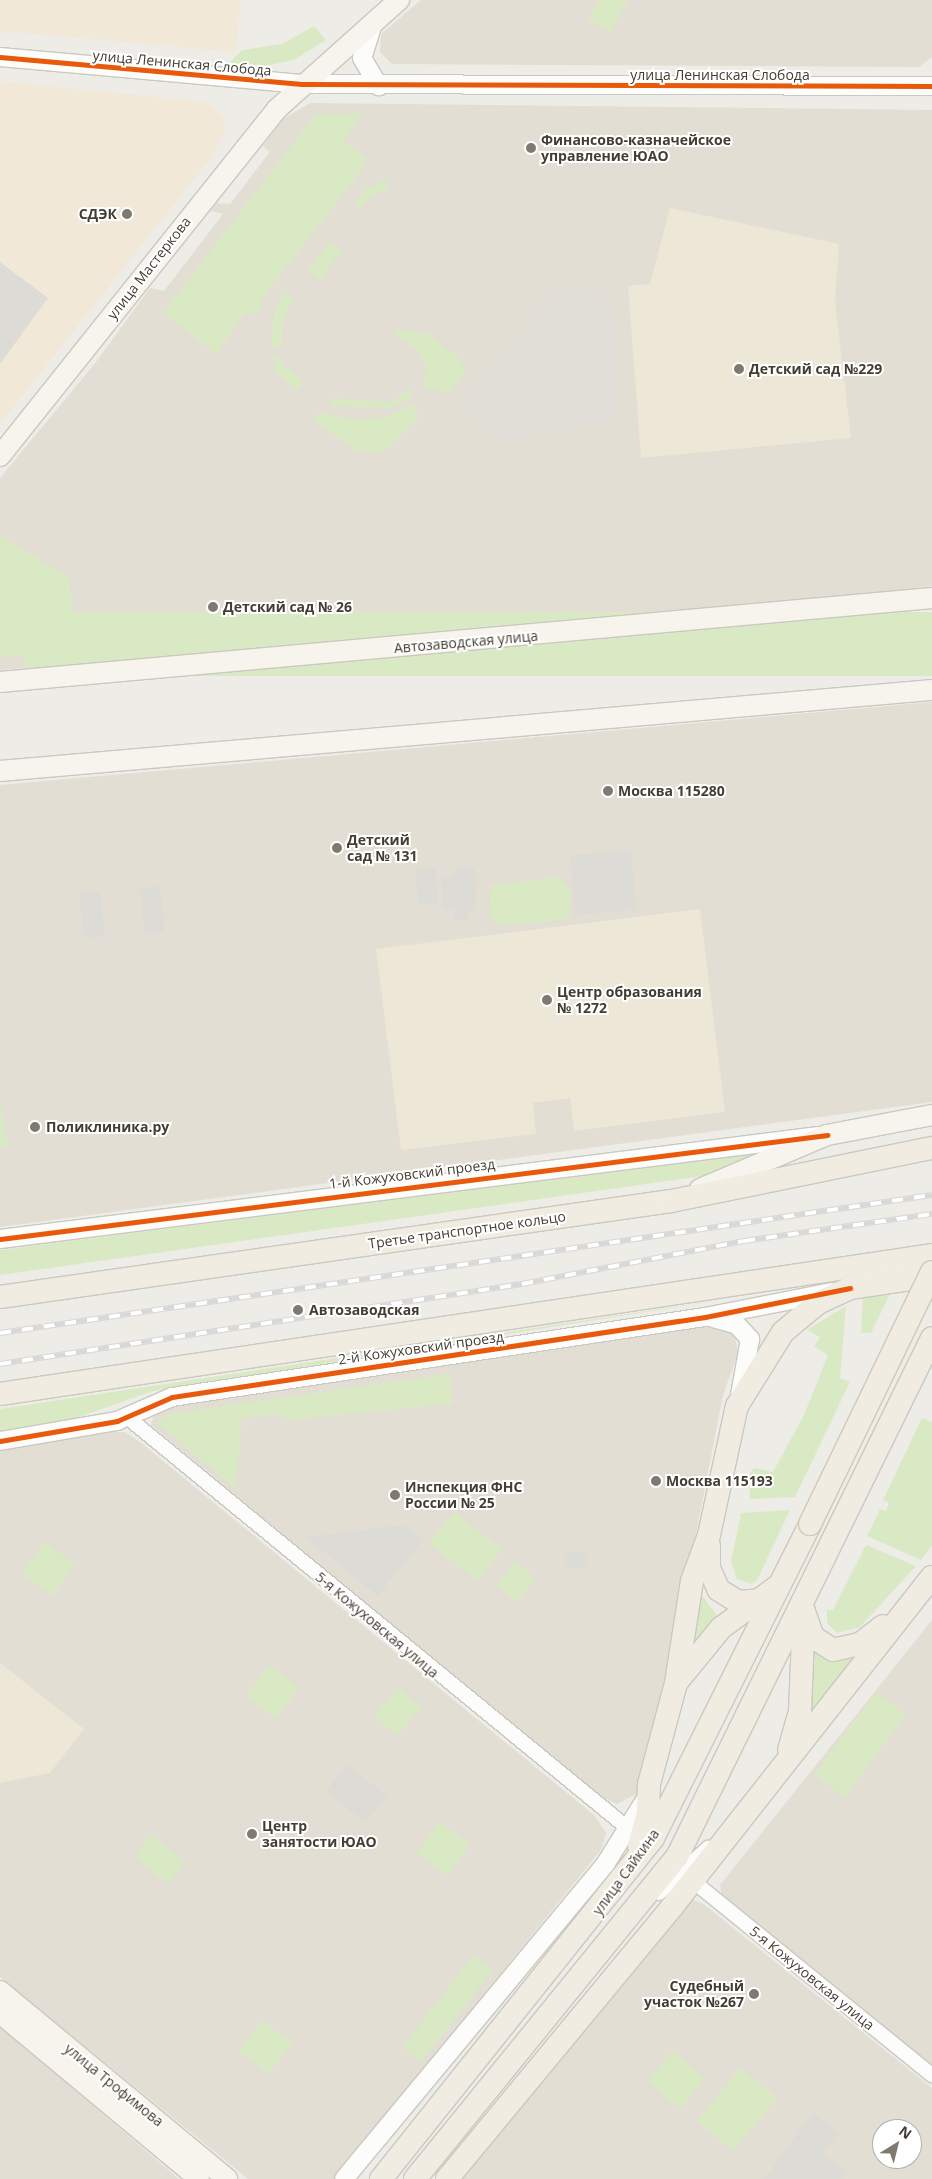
<!DOCTYPE html>
<meta charset="utf-8">
<style>
body{margin:0}
#map{position:relative;width:932px;height:2179px;overflow:hidden;background:#eeece6;font-family:"Open Sans",sans-serif}
div>[style]{position:absolute}
[style*='--x']{left:calc(var(--x)*1px);top:calc(var(--y)*1px);width:calc(var(--w)*1px);rotate:calc(var(--a)*1deg)}
.residential>*{inset:0;background:#e2ded3}
.commercial>*{inset:0;background:#f2e8d7}
.industrial>*{inset:0;background:#e1ddd7}
.education>*{inset:0;background:#ece7d7}
.green>*{inset:0;background:#d9e9c4;transform-origin:0 0}
.parking>*{inset:0;background:#dddbd6;transform-origin:0 0}
.round{border-radius:50%}
.roads{filter:drop-shadow(1px 0 #cac8c2) drop-shadow(-1px 0 #cac8c2) drop-shadow(0 1px #cac8c2) drop-shadow(0 -1px #cac8c2)}
.minor>*{height:14px;margin:-7px;padding:0 7px;transform-origin:7px;border-radius:7px;background:#fcfcfb}
.tertiary>*{height:18px;margin:-9px;padding:0 9px;transform-origin:9px;border-radius:9px;background:#fcfcfb}
.secondary>*{height:20px;margin:-10px;padding:0 10px;transform-origin:10px;border-radius:10px;background:#f6f4ec}
.primary>*{height:22px;margin:-11px;padding:0 11px;transform-origin:11px;border-radius:11px;background:#f0ece1}
.rail>*{height:5.5px;margin-top:-2.75px;transform-origin:0;background:repeating-linear-gradient(90deg,#fff 0 11px,#d8d8d7 0 22px);box-sizing:border-box;border-block:1px solid #d8d8d7}
.bridges{filter:drop-shadow(1px 0 #d0c9b3) drop-shadow(-1px 0 #d0c9b3) drop-shadow(0 1px #d0c9b3) drop-shadow(0 -1px #d0c9b3)}
.primary-bridge>*{height:22px;margin:-11px;padding:0 11px;transform-origin:11px;border-radius:11px;background:#f0ece1}
.cycleway>*{height:5px;margin:-2.5px;padding:0 2.5px;transform-origin:2.5px;border-radius:2.5px;background:#e8590c}
.dots>*{width:14px;height:14px;translate:-50% -50%;box-sizing:border-box;border:2px solid #fff;border-radius:50%}
span{translate:-50% -50%;white-space:nowrap;text-align:center;line-height:1.15;-webkit-text-stroke:4px #fff;paint-order:stroke}
.street-label{font-size:14px;color:#433d32}
.poi-label{font-size:14px;color:#433d32;font-weight:700}
.left{translate:0 -50%;text-align:left}
.right{translate:-100% -50%;text-align:right}
.north{position:absolute;left:872px;top:2119px;width:50px;height:50px;box-sizing:border-box;background:#fff;border:1px solid #b4b1ad;border-radius:50%;rotate:36deg;font-size:14px;font-weight:700;line-height:20px;text-align:center;color:#433d32}
.north::after{content:'';display:block;margin:auto;width:18px;height:22px;background:#7f7a71;clip-path:polygon(50% 0,100% 100%,50% 72%,0 100%)}
</style>
<div id="map">
<div class="residential">
<div style="clip-path:polygon(421px 0,932px 0,932px 57px,919px 67px,392px 64px,380px 52px,381px 34px)"></div>
<div style="clip-path:polygon(310px 103px,932px 110px,932px 586px,738px 609px,0 670px,0 478px,96px 362px,150px 288px,164px 291px,223px 214px,211px 211px,217px 203px,230px 204px,270px 152px,263px 146px,283px 119px)"></div>
<div style="clip-path:polygon(932px 702px,932px 1102px,0 1227px,0 785px)"></div>
<div style="clip-path:polygon(714px 1325px,735px 1336px,738px 1353px,723px 1395px,662px 1709px,640px 1792px,617px 1804px,597px 1795px,151px 1425px,154px 1414px,167px 1407px)"></div>
<div style="clip-path:polygon(108px 1432px,125px 1432px,140px 1442px,595px 1816px,606px 1833px,601px 1850px,334px 2179px,248px 2179px,0 1977px,0 1448px)"></div>
<div style="clip-path:polygon(932px 1620px,932px 2066px,722px 1897px,720px 1885px)"></div>
<div style="clip-path:polygon(evenodd,692px 1900px,702px 1903px,932px 2088px,932px 2179px,460px 2179px,692px 1900px,882px 2129px,912px 2129px,912px 2159px,882px 2159px,882px 2129px)"></div>
<div style="clip-path:polygon(0 2026px,179px 2179px,0 2179px)"></div>
</div>
<div class="commercial">
<div style="clip-path:polygon(0 0,241px 0,236px 52px,0 31px)"></div>
<div style="clip-path:polygon(0 81px,206px 102px,222px 115px,226px 129px,211px 158px,0 424px)"></div>
</div>
<div class="industrial">
<div style="clip-path:polygon(558px 288px,611px 293px,617px 343px,617px 421px,500px 442px,456px 407px)"></div>
</div>
<div class="education">
<div style="clip-path:polygon(670px 208px,839px 244px,835px 301px,851px 438px,641px 458px,628px 286px,650px 284px)"></div>
<div style="clip-path:polygon(700px 909px,725px 1112px,574px 1131px,570px 1098px,533px 1103px,536px 1134px,401px 1150px,376px 949px)"></div>
<div style="clip-path:polygon(0 1663px,84px 1729px,50px 1773px,0 1783px)"></div>
</div>
<div class="green">
<div style="clip-path:polygon(599px 0,628px 0,611px 32px,588px 20px)"></div>
<div style="clip-path:polygon(314px 26px,326px 40px,294px 60px,265px 66px,227px 65px,242px 50px,282px 44px)"></div>
<div style="clip-path:polygon(363px 113px,343px 141px,366px 158px,364px 167px,264px 296px,258px 314px,245px 313px,216px 354px,163px 313px,315px 115px)"></div>
<div style="clip-path:polygon(385px 180px,388px 189px,371px 196px,361px 208px,355px 203px,366px 189px)"></div>
<div style="left:330px;top:241px;width:15px;height:38px;rotate:37deg"></div>
<div style="clip-path:polygon(286px 291px,293px 298px,282px 325px,282px 346px,271px 348px,274px 312px)"></div>
<div style="clip-path:polygon(405px 330px,429px 334px,461px 360px,465px 374px,449px 394px,424px 386px,426px 368px,420px 352px,393px 332px)"></div>
<div style="clip-path:polygon(279px 355px,284px 368px,289px 367px,303px 383px,298px 390px,274px 371px,278px 364px,272px 357px)"></div>
<div style="clip-path:polygon(409px 389px,414px 391px,408px 399px,392px 408px,329px 406px,331px 398px,391px 402px)"></div>
<div style="clip-path:polygon(412px 404px,420px 417px,386px 450px,376px 452px,358px 452px,314px 421px,317px 413px,355px 419px,385px 418px)"></div>
<div style="clip-path:polygon(0 535px,69px 578px,78px 652px,0 657px)"></div>
<div style="left:932px;top:612px;width:64px;height:908px;rotate:90deg"></div>
<div style="clip-path:polygon(558px 877px,571px 890px,569px 919px,503px 926px,489px 918px,491px 885px)"></div>
<div style="clip-path:polygon(0 1104px,9px 1147px,0 1148px)"></div>
<div style="clip-path:polygon(750px 1153px,752px 1157px,703px 1176px,0 1275px,0 1250px)"></div>
<div style="clip-path:polygon(890px 1294px,871px 1333px,861px 1333px,863px 1296px)"></div>
<div style="clip-path:polygon(733px 1298px,153px 1391px,70px 1420px,0 1432px,0 1409px)"></div>
<div style="clip-path:polygon(846px 1306px,840px 1378px,850px 1382px,795px 1497px,750px 1499px,749px 1474px,754px 1468px,773px 1472px,804px 1415px,828px 1355px,814px 1347px,820px 1337px,807px 1330px)"></div>
<div style="clip-path:polygon(450px 1374px,453px 1404px,285px 1420px,283px 1414px,242px 1418px,236px 1490px,157px 1423px,168px 1414px)"></div>
<div style="clip-path:polygon(922px 1418px,932px 1422px,932px 1546px,921px 1560px,867px 1536px,880px 1509px,886px 1511px,889px 1503px,883px 1500px)"></div>
<div style="clip-path:polygon(790px 1510px,757px 1580px,752px 1584px,737px 1579px,731px 1562px,741px 1513px)"></div>
<div style="left:454px;top:1512px;width:61px;height:40px;rotate:38deg"></div>
<div style="left:45px;top:1542px;width:38px;height:39px;rotate:37deg"></div>
<div style="clip-path:polygon(866px 1545px,916px 1566px,860px 1627px,837px 1633px,827px 1623px,827px 1610px,833px 1610px)"></div>
<div style="left:516px;top:1562px;width:26px;height:30px;rotate:40deg"></div>
<div style="clip-path:polygon(699px 1591px,718px 1617px,686px 1658px)"></div>
<div style="clip-path:polygon(809px 1650px,858px 1654px,806px 1729px)"></div>
<div style="left:269px;top:1665px;width:38px;height:39px;rotate:37deg"></div>
<div style="left:397px;top:1687px;width:31px;height:38px;rotate:38deg"></div>
<div style="left:876px;top:1692px;width:38px;height:103px;rotate:37deg"></div>
<div style="left:440px;top:1822px;width:38px;height:39px;rotate:37deg"></div>
<div style="left:151px;top:1835px;width:44px;height:28px;rotate:38deg"></div>
<div style="left:474px;top:1955px;width:24px;height:117px;rotate:38deg"></div>
<div style="left:262px;top:2020px;width:38px;height:39px;rotate:37deg"></div>
<div style="left:672px;top:2051px;width:43px;height:40px;rotate:39deg"></div>
<div style="left:741px;top:2068px;width:47px;height:69px;rotate:40deg"></div>
</div>
<div class="parking">
<div style="clip-path:polygon(0 262px,48px 298px,0 364px)"></div>
<div style="left:631px;top:850px;width:60px;height:61px;rotate:85deg"></div>
<div style="left:435px;top:867px;width:37px;height:20px;rotate:85deg"></div>
<div style="clip-path:polygon(475px 867px,476px 910px,468px 910px,468px 920px,455px 920px,455px 909px,442px 909px,441px 877px,455px 877px,454px 868px)"></div>
<div style="left:160px;top:886px;width:46px;height:20px;rotate:84deg"></div>
<div style="left:100px;top:891px;width:45px;height:21px;rotate:84deg"></div>
<div style="clip-path:polygon(405px 1525px,423px 1540px,378px 1596px,305px 1537px)"></div>
<div class="round" style="left:566px;top:1550px;width:20px;height:20px"></div>
<div style="left:347px;top:1765px;width:50px;height:34px;rotate:38deg"></div>
<div style="clip-path:polygon(813px 2113px,838px 2133px,822px 2153px,845px 2172px,840px 2179px,764px 2179px)"></div>
</div>
<div class="roads">
<div class="minor">
<div style="--x:127;--y:1417;--w:651;--a:39.39"></div>
<div style="--x:693;--y:1881;--w:308;--a:39.1"></div>
<div style="--x:659;--y:1893;--w:67;--a:-42.6"></div>
</div>
<div class="tertiary">
<div style="--x:373;--y:23;--w:37;--a:107"></div>
<div style="--x:362;--y:58;--w:33;--a:59"></div>
<div style="--x:0;--y:57;--w:303;--a:5.1"></div>
<div style="--x:302;--y:84;--w:630;--a:0.18"></div>
<div style="--x:0;--y:1239;--w:825;--a:-7.17"></div>
<div style="--x:713;--y:1318;--w:24;--a:15"></div>
<div style="--x:736;--y:1324;--w:21;--a:47"></div>
<div style="--x:750;--y:1339;--w:57;--a:100.1"></div>
<div style="--x:0;--y:1441;--w:119;--a:-9.7"></div>
<div style="--x:117;--y:1421;--w:60;--a:-23.6"></div>
<div style="--x:172;--y:1397;--w:539;--a:-8.54"></div>
<div style="--x:705;--y:1317;--w:129;--a:-11.1"></div>
<div style="--x:344;--y:2179;--w:410;--a:-50.3"></div>
<div style="--x:606;--y:1863;--w:72;--a:-58.1"></div>
</div>
<div class="secondary">
<div style="--x:0;--y:456;--w:444;--a:-51.4"></div>
<div style="--x:277;--y:109;--w:164;--a:-41.8"></div>
<div style="--x:0;--y:682;--w:936;--a:-5.15"></div>
<div style="--x:0;--y:771;--w:936;--a:-4.97"></div>
<div style="--x:700;--y:1189;--w:138;--a:-23"></div>
<div style="--x:827;--y:1135;--w:107;--a:-10.8"></div>
<div style="--x:0;--y:1991;--w:295;--a:39.6"></div>
<div style="--x:0;--y:2013;--w:259;--a:39.8"></div>
</div>
<div class="primary">
<div style="--x:0;--y:1297;--w:678;--a:-8.14"></div>
<div style="--x:671;--y:1201;--w:266;--a:-11.5"></div>
<div style="--x:0;--y:1394;--w:942;--a:-8.48"></div>
<div style="--x:709;--y:1546;--w:22;--a:90"></div>
<div style="--x:709;--y:1568;--w:24;--a:66"></div>
<div style="--x:719;--y:1590;--w:22;--a:32"></div>
<div style="--x:738;--y:1602;--w:24;--a:-5"></div>
<div style="--x:806;--y:1617;--w:21;--a:71"></div>
<div style="--x:813;--y:1637;--w:24;--a:33"></div>
<div style="--x:833;--y:1650;--w:28;--a:-13"></div>
<div style="--x:860;--y:1644;--w:29;--a:-38"></div>
<div style="--x:676;--y:1683;--w:71;--a:-50.7"></div>
<div style="--x:721;--y:1628;--w:71;--a:-36.4"></div>
<div style="--x:789;--y:1750;--w:41;--a:-74.2"></div>
<div style="--x:800;--y:1711;--w:100;--a:-87.7"></div>
<div style="--x:639;--y:1846;--w:35;--a:-75"></div>
<div style="--x:648;--y:1812;--w:28;--a:-88"></div>
<div style="--x:649;--y:1784;--w:105;--a:-75"></div>
<div style="--x:676;--y:1683;--w:103;--a:-81.1"></div>
<div style="--x:692;--y:1581;--w:49;--a:-69.7"></div>
<div style="--x:709;--y:1535;--w:132;--a:-77.8"></div>
<div style="--x:737;--y:1406;--w:87;--a:-58.1"></div>
<div style="--x:783;--y:1332;--w:45;--a:-39.6"></div>
<div style="--x:818;--y:1303;--w:35;--a:-25"></div>
<div style="--x:850;--y:1288;--w:83;--a:-8.3"></div>
<div style="--x:381;--y:2179;--w:436;--a:-51.4"></div>
<div style="--x:653;--y:1838;--w:351;--a:-63.4"></div>
<div style="--x:415;--y:2179;--w:415;--a:-50.9"></div>
<div style="--x:677;--y:1857;--w:578;--a:-63.83"></div>
<div style="--x:447;--y:2179;--w:353;--a:-50.4"></div>
<div style="--x:672;--y:1907;--w:420;--a:-51.8"></div>
</div>
</div>
<div class="rail">
<div style="--x:0;--y:1333;--w:942;--a:-8.42"></div>
<div style="--x:0;--y:1364;--w:528;--a:-8.71"></div>
<div style="--x:522;--y:1284;--w:226;--a:-11"></div>
<div style="--x:744;--y:1241;--w:190;--a:-8.2"></div>
</div>
<div class="bridges">
<div class="primary-bridge">
<div style="--x:810;--y:1524;--w:280;--a:-64.2"></div>
</div>
</div>
<div class="cycleway">
<div style="--x:0;--y:57;--w:303;--a:5.1"></div>
<div style="--x:302;--y:84;--w:630;--a:0.18"></div>
<div style="--x:0;--y:1239;--w:834;--a:-7.17"></div>
<div style="--x:0;--y:1441;--w:119;--a:-9.7"></div>
<div style="--x:117;--y:1421;--w:60;--a:-23.6"></div>
<div style="--x:172;--y:1397;--w:539;--a:-8.54"></div>
<div style="--x:705;--y:1317;--w:148;--a:-11.3"></div>
</div>
<div class="dots">
<div style="left:531px;top:148px;background:#7f7a71"></div>
<div style="left:127px;top:214px;background:#7f7a71"></div>
<div style="left:739px;top:369px;background:#7f7a71"></div>
<div style="left:213px;top:607px;background:#7f7a71"></div>
<div style="left:608px;top:791px;background:#7f7a71"></div>
<div style="left:337px;top:848px;background:#7f7a71"></div>
<div style="left:547px;top:1000px;background:#7f7a71"></div>
<div style="left:35px;top:1127px;background:#7f7a71"></div>
<div style="left:298px;top:1310px;background:#7f7a71"></div>
<div style="left:656px;top:1481px;background:#7f7a71"></div>
<div style="left:395px;top:1495px;background:#7f7a71"></div>
<div style="left:252px;top:1834px;background:#7f7a71"></div>
<div style="left:754px;top:1994px;background:#7f7a71"></div>
</div>
<div class="street-label">
<span style="left:182px;top:63px;rotate:5deg">улица Ленинская Слобода</span>
<span style="left:720px;top:75px">улица Ленинская Слобода</span>
<span style="left:149px;top:268px;rotate:-52deg">улица Мастеркова</span>
<span style="left:466px;top:642px;rotate:-5deg">Автозаводская улица</span>
<span style="left:412px;top:1174px;rotate:-7deg">1-й Кожуховский проезд</span>
<span style="left:467px;top:1230px;rotate:-8deg">Третье транспортное кольцо</span>
<span style="left:421px;top:1348px;rotate:-8deg">2-й Кожуховский проезд</span>
<span style="left:377px;top:1625px;rotate:40deg">5-я Кожуховская улица</span>
<span style="left:626px;top:1872px;rotate:-54deg">улица Сайкина</span>
<span style="left:812px;top:1978px;rotate:39deg">5-я Кожуховская улица</span>
<span style="left:114px;top:2085px;rotate:39deg">улица Трофимова</span>
</div>
<div class="poi-label">
<span class="left" style="left:541px;top:148px">Финансово-казначейское<br>управление ЮАО</span>
<span class="right" style="left:117px;top:214px">СДЭК</span>
<span class="left" style="left:749px;top:369px">Детский сад №229</span>
<span class="left" style="left:223px;top:607px">Детский сад № 26</span>
<span class="left" style="left:618px;top:791px">Москва 115280</span>
<span class="left" style="left:347px;top:848px">Детский<br>сад № 131</span>
<span class="left" style="left:557px;top:1000px">Центр образования<br>№ 1272</span>
<span class="left" style="left:46px;top:1127px">Поликлиника.ру</span>
<span class="left" style="left:309px;top:1310px">Автозаводская</span>
<span class="left" style="left:666px;top:1481px">Москва 115193</span>
<span class="left" style="left:405px;top:1495px">Инспекция ФНС<br>России № 25</span>
<span class="left" style="left:262px;top:1834px">Центр<br>занятости ЮАО</span>
<span class="right" style="left:744px;top:1994px">Судебный<br>участок №267</span>
</div>
<div class="north">N</div>
</div>
